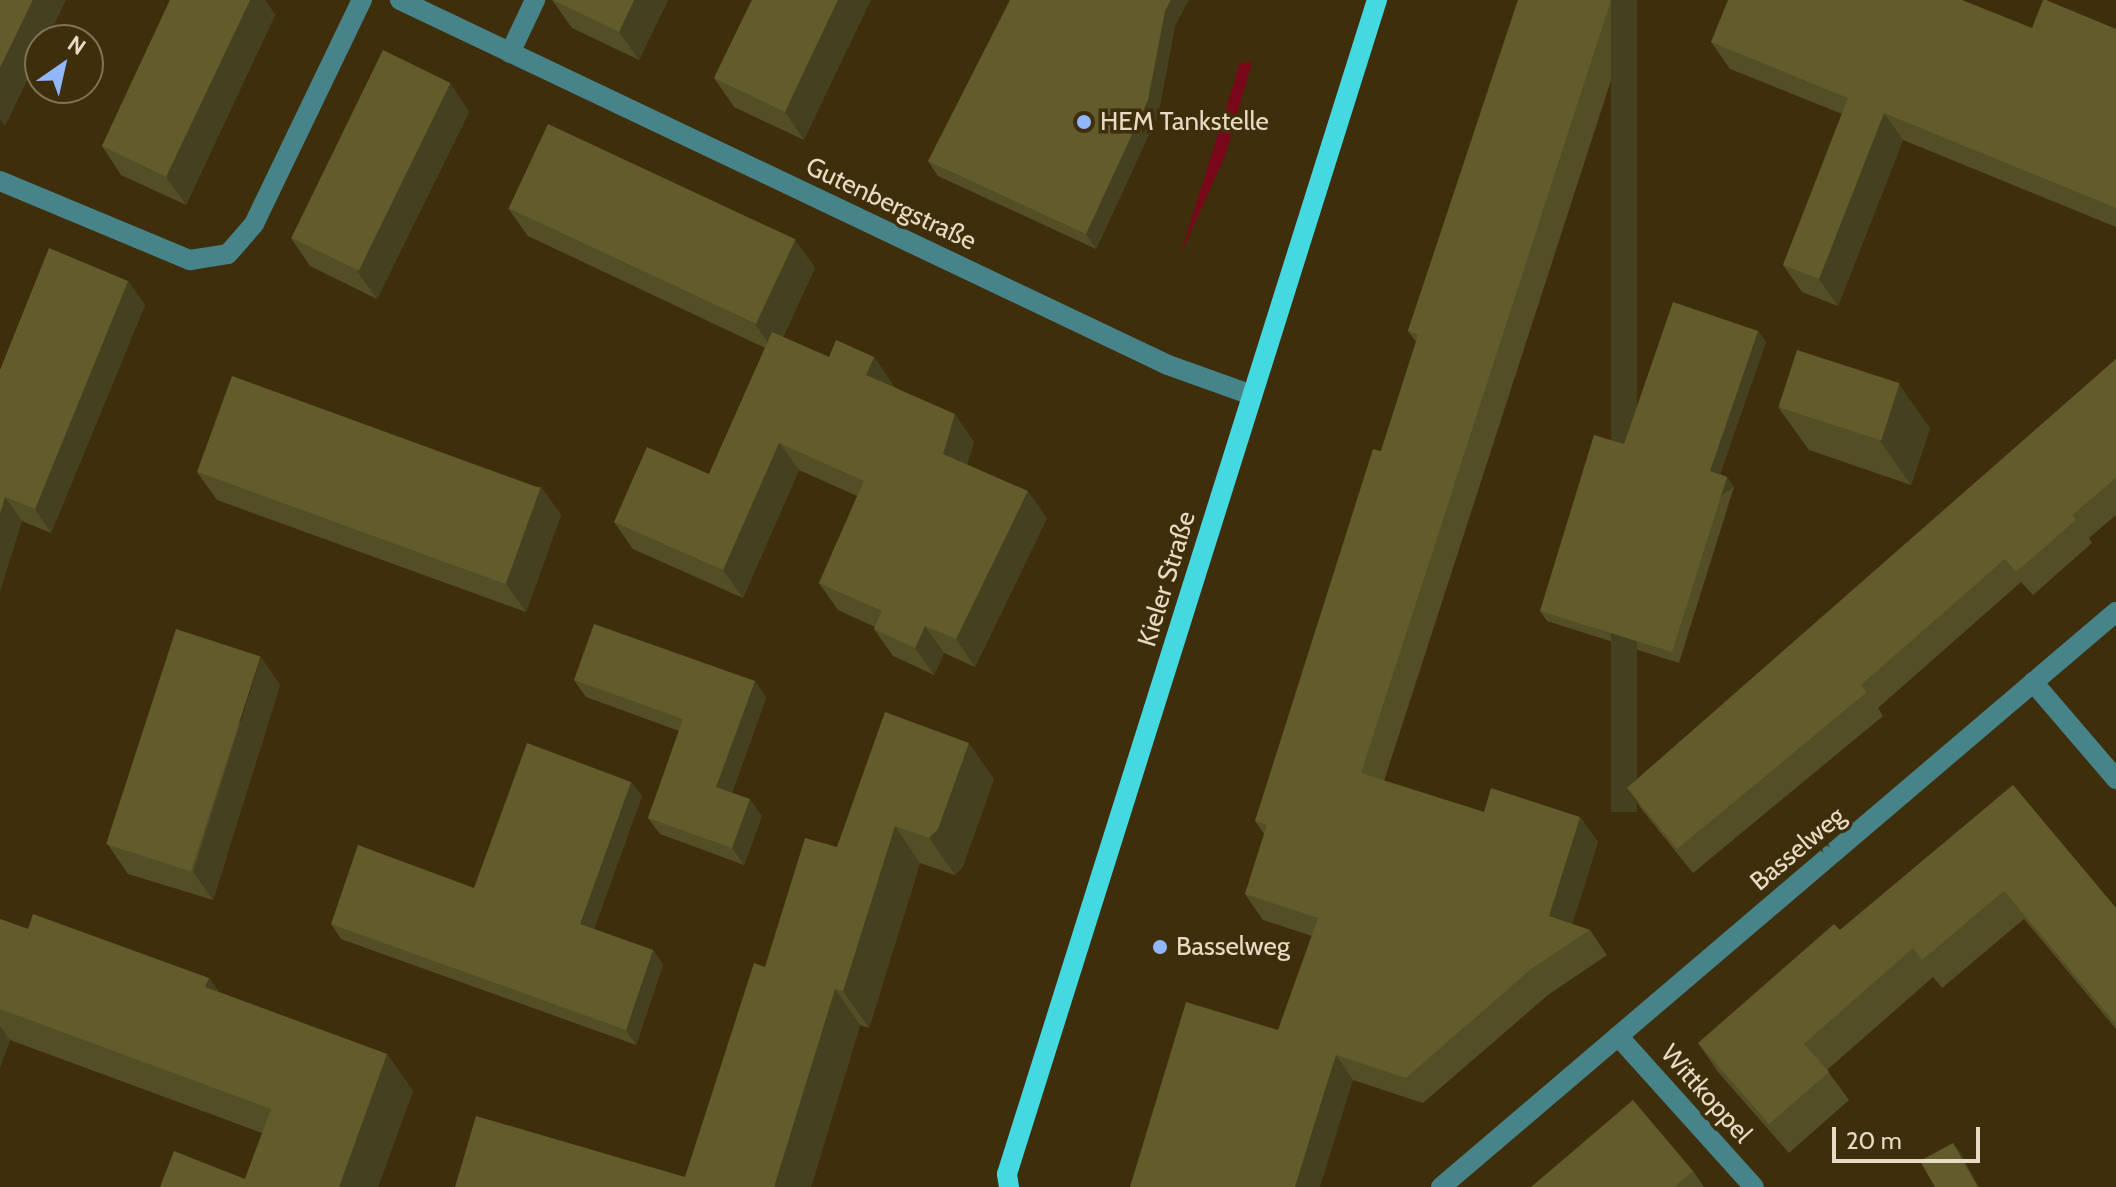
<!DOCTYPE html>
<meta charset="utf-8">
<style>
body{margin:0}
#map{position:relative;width:2116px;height:1187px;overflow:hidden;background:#3e2e0c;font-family:Cabin,sans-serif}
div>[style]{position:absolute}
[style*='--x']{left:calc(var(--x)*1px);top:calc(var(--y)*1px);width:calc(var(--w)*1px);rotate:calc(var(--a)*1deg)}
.green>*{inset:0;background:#79081a}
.minor>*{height:20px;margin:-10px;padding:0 10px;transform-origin:10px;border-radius:10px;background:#468489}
.major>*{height:20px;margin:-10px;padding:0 10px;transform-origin:10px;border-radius:10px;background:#44d8e1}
.wall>*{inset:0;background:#544e26}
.shaded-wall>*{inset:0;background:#45401f;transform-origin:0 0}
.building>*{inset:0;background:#625b2c;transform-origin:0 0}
.dots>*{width:22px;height:22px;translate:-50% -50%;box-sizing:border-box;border:4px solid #3e2e0c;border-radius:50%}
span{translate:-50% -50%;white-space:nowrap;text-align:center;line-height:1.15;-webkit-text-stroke:7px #3e2e0c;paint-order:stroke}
.poi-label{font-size:26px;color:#e8dbc4}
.left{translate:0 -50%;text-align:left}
.street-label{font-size:26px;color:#e8dbc4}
.north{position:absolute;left:24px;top:24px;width:80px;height:80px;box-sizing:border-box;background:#3e2e0c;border:2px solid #827356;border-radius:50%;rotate:34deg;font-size:22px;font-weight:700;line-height:32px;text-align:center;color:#e8dbc4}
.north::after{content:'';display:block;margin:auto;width:28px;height:36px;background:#91b8fd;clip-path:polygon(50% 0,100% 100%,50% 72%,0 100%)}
.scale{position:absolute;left:1832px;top:1127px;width:148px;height:36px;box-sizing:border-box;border:4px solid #e8dbc4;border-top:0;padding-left:10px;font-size:24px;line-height:28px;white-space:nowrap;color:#e8dbc4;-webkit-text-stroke:6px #3e2e0c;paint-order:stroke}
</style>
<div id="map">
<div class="green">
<div style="clip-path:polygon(1252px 62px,1225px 156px,1181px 253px,1240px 63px)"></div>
</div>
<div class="minor">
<div style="--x:400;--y:0;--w:850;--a:25.42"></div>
<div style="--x:1168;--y:365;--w:89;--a:19.7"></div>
<div style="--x:510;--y:53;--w:59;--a:-64.7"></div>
<div style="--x:0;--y:181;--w:206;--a:22.6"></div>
<div style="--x:190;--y:260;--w:38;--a:-9"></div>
<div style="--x:228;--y:254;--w:40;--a:-49"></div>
<div style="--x:254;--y:224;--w:249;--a:-64.3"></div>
<div style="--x:2033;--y:682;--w:128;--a:49.4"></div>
<div style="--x:1618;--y:1036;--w:203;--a:48"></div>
<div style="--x:1441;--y:1187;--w:887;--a:-40.43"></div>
</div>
<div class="major">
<div style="--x:1009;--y:1187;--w:13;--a:-99"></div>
<div style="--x:1007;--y:1174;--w:1231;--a:-72.51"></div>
</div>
<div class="wall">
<div style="clip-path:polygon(170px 0,265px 0,275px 15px,186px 205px,121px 175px,102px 146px)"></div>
<div style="clip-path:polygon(552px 0,668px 0,639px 60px,572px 28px)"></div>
<div style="clip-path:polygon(752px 0,804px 140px,734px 107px,714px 78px)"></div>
<div style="clip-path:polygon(1518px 0,1637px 0,1384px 781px,1484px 812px,1580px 817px,1598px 842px,1572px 924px,1590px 930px,1607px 955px,1548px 995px,1423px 1103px,1353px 1080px,1278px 1030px,1312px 936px,1263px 920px,1245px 894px,1264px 834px,1255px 821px,1381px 451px,1416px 342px,1408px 331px)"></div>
<div style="clip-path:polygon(1175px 26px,1158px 115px,1096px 249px,938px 176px,928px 161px)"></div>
<div style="clip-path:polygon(2032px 28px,2116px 29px,2116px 227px,1903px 140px,1838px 306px,1802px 292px,1783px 265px,1842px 114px,1730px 69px,1711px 42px)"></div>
<div style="clip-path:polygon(450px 83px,469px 112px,377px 299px,310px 266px,291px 238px)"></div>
<div style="clip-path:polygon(508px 208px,795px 240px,815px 268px,783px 337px,829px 357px,874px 357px,893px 385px,893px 386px,974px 442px,967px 465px,1047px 518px,975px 667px,944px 653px,934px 675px,893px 656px,874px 629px,875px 627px,838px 610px,819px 583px,857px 496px,799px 470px,743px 598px,633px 549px,614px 522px,709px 474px,765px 348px,528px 236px)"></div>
<div style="clip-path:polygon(128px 281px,145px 305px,51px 533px,22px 521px,0 591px,0 370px)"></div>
<div style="clip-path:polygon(1758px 331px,1766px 342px,1720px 474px,1727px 477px,1734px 487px,1679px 663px,1547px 621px,1540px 611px,1624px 444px)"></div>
<div style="clip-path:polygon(2116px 359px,2116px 515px,2089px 538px,2092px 543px,2033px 595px,2021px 582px,1878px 708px,1883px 716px,1693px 873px,1643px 811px,1627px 788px)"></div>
<div style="clip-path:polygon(1778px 407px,1930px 428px,1911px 485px,1809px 450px)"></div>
<div style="clip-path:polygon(197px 472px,541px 487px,561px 515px,526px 612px,217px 500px)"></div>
<div style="clip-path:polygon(574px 680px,755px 681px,766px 698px,732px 793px,762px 816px,744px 865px,660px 834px,648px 818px,679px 731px,586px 697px)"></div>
<div style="clip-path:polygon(280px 685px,213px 900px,128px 874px,108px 845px)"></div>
<div style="clip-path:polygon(994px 779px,963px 866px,955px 875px,920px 863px,869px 1028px,860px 1025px,811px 1187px,455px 1187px,685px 1177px,765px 967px,837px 847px)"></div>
<div style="clip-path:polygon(631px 782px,642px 796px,594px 929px,653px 950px,663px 965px,636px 1045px,341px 939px,331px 924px,474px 888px)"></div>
<div style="clip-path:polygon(2013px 785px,2116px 908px,2116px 1029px,2024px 919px,1942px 988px,1933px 977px,1827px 1070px,1849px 1100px,1789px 1153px,1718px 1072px,1698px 1043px,1840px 930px)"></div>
<div style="clip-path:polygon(0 919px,28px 929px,209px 978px,219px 992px,387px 1054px,413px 1091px,378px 1187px,160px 1187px,245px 1179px,262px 1133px,10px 1040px,0 1067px)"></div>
<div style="clip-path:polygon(1693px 1171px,1704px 1187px,1531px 1187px)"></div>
</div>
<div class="shaded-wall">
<div style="clip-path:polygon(33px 0,66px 0,47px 40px,40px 40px,40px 54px,5px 126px,0 119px,0 68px)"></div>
<div style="clip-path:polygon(250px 0,265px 0,275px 15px,186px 205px,166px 177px)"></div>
<div style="clip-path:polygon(634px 0,668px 0,639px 60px,619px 32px)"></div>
<div style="clip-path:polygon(838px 0,871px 0,804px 140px,785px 112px)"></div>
<div style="clip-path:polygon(1171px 0,1189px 0,1175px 26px,1158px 115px,1096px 249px,1086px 234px,1165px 11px)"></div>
<div style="left:1611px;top:0;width:26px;height:812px"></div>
<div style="clip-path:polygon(450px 83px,469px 112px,377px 299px,357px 271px)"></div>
<div style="clip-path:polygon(1884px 113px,1903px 140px,1838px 306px,1819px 279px)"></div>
<div style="clip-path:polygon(795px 240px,815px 268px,775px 353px,755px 324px)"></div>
<div style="clip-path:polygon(128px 281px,145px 305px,51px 533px,35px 509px)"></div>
<div style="clip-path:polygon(1758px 331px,1766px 342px,1717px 482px,1710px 471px)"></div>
<div style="clip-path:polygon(874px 357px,893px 385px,885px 402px,866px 375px)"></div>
<div style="clip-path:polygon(1899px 384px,1930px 428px,1911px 485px,1880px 441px)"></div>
<div style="clip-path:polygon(955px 414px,974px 442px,962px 482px,943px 454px)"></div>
<div style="clip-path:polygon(779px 443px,799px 470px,743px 598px,723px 570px)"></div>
<div style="left:1727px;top:477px;width:12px;height:183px;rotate:55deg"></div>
<div style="clip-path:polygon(541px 487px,561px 515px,526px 612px,506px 584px)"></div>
<div style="clip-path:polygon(1028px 491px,1047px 518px,975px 667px,956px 639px)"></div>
<div style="clip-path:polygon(5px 497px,22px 521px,0 591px,0 514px)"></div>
<div style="clip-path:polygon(925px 626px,944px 653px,934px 675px,915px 648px)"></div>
<div style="clip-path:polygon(261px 657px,280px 685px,213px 900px,193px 872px)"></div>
<div style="clip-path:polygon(755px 681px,766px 698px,728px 804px,716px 787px)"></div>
<div style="clip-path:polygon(969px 743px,994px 779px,963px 866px,955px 875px,929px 838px)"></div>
<div style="clip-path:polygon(631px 782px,642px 796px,590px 939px,580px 924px)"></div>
<div style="clip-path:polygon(750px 799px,762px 816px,744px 865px,732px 848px)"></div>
<div style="clip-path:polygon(1580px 817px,1598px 842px,1567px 941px,1549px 916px)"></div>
<div style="clip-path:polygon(895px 826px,920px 863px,869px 1028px,843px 991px)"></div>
<div style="clip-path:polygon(653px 950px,663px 965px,636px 1045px,626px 1030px)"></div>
<div style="clip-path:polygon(209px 978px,235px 1014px,205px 987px)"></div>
<div style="clip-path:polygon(835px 989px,860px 1025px,811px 1187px,774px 1187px)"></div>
<div style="clip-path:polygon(0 1026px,10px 1040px,0 1067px)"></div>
<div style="clip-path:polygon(387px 1054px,413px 1091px,378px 1187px,339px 1187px)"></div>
<div style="clip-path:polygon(1336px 1055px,1353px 1080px,1320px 1187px,1295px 1187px)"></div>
<div style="clip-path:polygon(1953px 1143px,1961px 1153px,1979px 1187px,1978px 1187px)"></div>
</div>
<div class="building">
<div style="clip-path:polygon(0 0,33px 0,0 68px)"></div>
<div style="clip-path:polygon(170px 0,250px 0,166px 177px,102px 146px)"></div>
<div style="clip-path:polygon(553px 0,634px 0,619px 32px)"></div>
<div style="clip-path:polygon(752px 0,838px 0,785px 112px,714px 78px)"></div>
<div style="clip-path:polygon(1010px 0,1171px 0,1165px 11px,1148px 100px,1086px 234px,928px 161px)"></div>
<div style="clip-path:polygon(1518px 0,1611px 0,1361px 773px,1484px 812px,1491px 788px,1580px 817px,1549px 916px,1590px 930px,1530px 970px,1406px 1078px,1336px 1055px,1295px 1187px,1130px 1187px,1186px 1002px,1278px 1030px,1318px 918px,1245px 894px,1267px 825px,1255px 821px,1373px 449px,1381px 451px,1418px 335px,1408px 331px)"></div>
<div style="clip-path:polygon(1728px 0,1962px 0,2032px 28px,2043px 0,2046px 0,2116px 29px,2116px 208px,1884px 113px,1819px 279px,1783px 265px,1848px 98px,1711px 42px)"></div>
<div style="left:383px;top:50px;width:75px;height:209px;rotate:26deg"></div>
<div style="left:548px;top:124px;width:273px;height:93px;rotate:25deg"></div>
<div style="clip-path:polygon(49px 248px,128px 281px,35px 509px,5px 497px,0 514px,0 370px)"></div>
<div style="clip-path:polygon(1673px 302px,1758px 331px,1710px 471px,1727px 477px,1672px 652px,1540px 611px,1594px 435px,1624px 444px)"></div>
<div style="clip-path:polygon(772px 332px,829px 357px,836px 340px,874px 357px,866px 375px,955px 414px,943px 454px,1028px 491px,956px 639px,925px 626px,915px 648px,874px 629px,882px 611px,819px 583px,864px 481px,779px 443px,723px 570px,614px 522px,647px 447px,709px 474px)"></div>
<div style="left:1797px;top:350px;width:108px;height:60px;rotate:18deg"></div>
<div style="clip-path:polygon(2116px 359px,2116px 478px,2072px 515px,2076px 520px,2016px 572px,2005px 559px,1861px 685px,1867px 692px,1677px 849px,1627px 788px)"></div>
<div style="left:232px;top:376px;width:328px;height:102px;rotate:20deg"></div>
<div style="clip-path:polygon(594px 624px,755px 681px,716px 787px,750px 799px,732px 848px,648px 818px,683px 719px,574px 680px)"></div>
<div style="left:176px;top:629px;width:89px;height:226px;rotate:18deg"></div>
<div style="clip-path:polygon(885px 712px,969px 743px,938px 829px,929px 838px,895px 826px,843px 991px,835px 989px,774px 1187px,455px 1187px,476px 1116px,685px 1177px,754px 963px,765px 967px,805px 838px,837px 847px)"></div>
<div style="clip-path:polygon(527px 743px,631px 782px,580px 924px,653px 950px,626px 1030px,331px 924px,358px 845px,474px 888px)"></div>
<div style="clip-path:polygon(2013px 785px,2116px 908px,2116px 1024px,2004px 891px,1922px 960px,1913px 948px,1804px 1044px,1829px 1072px,1769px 1124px,1698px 1043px,1834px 924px,1840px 930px)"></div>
<div style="clip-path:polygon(33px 914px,209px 978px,205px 987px,387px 1054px,339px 1187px,160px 1187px,174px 1151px,245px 1179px,271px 1109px,0 1009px,0 919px,28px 929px)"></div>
<div style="clip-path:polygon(1633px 1100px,1693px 1171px,1674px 1187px,1531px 1187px)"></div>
<div style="clip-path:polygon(1953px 1143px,1978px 1187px,1935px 1187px,1920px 1161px)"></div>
</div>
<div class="dots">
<div style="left:1084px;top:122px;background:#91b8fd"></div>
<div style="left:1160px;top:947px;background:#91b8fd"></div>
</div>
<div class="poi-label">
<span class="left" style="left:1100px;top:122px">HEM Tankstelle</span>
<span class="left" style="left:1176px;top:947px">Basselweg</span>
</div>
<div class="street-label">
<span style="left:891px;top:204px;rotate:25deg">Gutenbergstraße</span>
<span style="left:1167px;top:579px;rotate:-73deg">Kieler Straße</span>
<span style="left:1798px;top:849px;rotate:-40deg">Basselweg</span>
<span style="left:1706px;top:1094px;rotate:48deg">Wittkoppel</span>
</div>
<div class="north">N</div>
<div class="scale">20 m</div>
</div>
